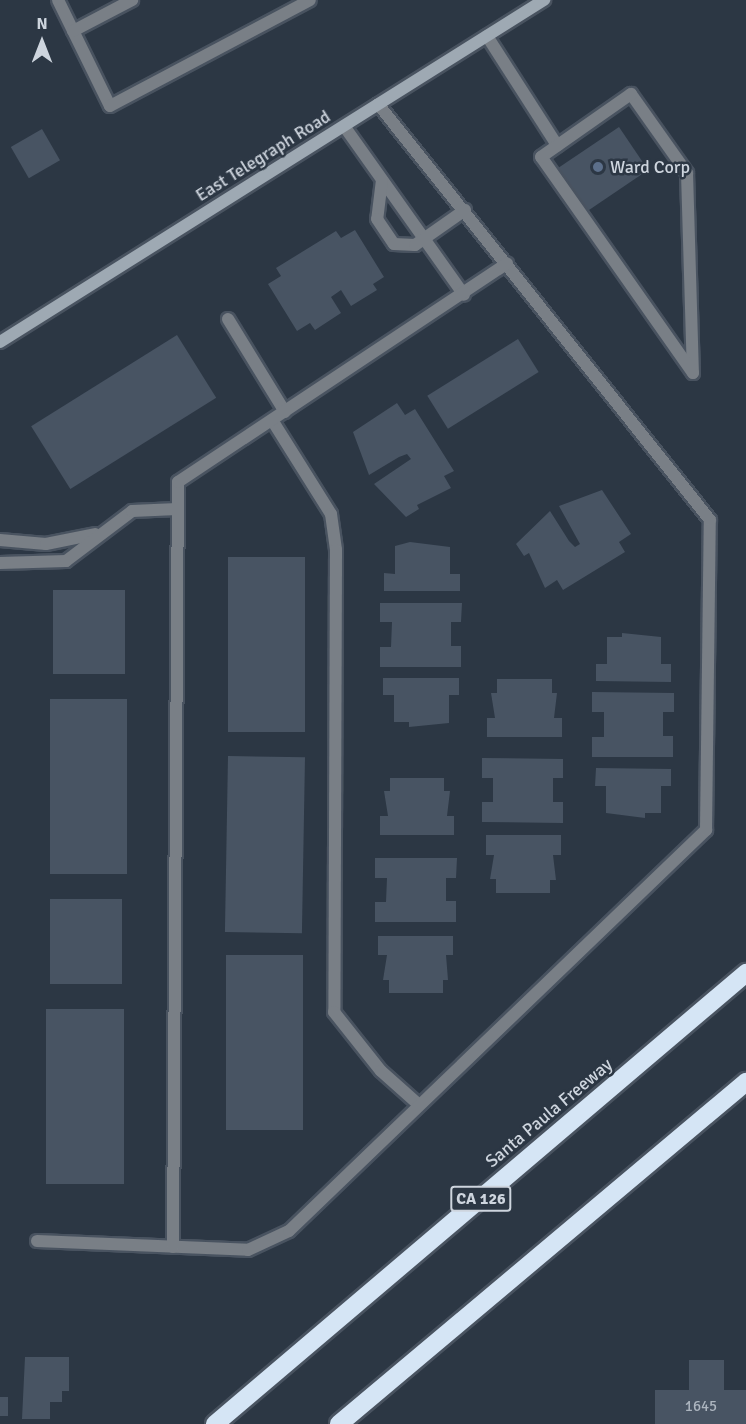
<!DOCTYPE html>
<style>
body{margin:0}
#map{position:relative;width:746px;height:1424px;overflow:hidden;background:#2c3744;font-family:Signika,sans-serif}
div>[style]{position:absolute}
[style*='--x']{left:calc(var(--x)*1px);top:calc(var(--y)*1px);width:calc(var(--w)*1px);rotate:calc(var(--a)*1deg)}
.building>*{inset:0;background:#485463;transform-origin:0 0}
.roads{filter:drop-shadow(2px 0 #495360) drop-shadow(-2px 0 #495360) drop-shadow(0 2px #495360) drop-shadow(0 -2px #495360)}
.lane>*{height:12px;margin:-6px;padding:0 6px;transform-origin:6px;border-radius:6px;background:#797f86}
.secondary>*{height:12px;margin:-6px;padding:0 6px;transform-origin:6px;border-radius:6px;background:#9ea9b3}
.highway>*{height:18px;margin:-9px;padding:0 9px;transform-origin:9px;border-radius:9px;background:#d5e5f5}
.dots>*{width:16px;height:16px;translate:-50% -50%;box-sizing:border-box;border:3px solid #2c3744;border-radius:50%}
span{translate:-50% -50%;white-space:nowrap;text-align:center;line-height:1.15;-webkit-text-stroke:5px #2c3744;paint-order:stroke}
.number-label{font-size:15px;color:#acb5bf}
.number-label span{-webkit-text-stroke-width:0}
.shield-label span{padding:2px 4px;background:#2c3744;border:2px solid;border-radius:4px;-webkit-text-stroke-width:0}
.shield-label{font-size:16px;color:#ced5de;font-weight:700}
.street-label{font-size:18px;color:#ced5de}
.poi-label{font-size:18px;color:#ced5de}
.left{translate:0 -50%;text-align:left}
.north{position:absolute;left:12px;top:12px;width:60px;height:60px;-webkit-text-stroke:4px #2c3744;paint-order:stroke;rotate:0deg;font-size:16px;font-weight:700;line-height:24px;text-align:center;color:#ced5de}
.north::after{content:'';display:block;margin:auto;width:21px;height:27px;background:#ced5de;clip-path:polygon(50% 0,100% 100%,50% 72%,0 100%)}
</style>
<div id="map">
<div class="building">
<div style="left:619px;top:127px;width:52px;height:73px;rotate:56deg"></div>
<div style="left:42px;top:129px;width:36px;height:36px;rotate:60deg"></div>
<div style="clip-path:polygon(355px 230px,384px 277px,373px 284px,377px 290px,351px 306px,341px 290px,331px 297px,341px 313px,315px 330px,310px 323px,297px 331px,268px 284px,281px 276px,276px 268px,336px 231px,341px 238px)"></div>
<div style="left:177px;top:335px;width:74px;height:172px;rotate:58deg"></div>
<div style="left:518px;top:339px;width:39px;height:107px;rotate:58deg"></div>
<div style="clip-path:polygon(397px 403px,405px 415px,415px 409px,454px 471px,444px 476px,451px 488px,417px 505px,419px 509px,406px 517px,374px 484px,411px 459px,407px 454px,399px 457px,369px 475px,353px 432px)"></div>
<div style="clip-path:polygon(602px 490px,631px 534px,619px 542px,625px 552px,563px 590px,557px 580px,545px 588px,529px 553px,524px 556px,516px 544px,550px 511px,569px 541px,575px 547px,580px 544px,559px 506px)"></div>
<div style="clip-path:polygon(410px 542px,450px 547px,450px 574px,460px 574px,460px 591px,384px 591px,384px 573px,395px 574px,395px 546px)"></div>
<div style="left:228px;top:557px;width:77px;height:175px"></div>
<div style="left:53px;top:590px;width:72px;height:84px"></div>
<div style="clip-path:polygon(380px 603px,462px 603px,461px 622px,451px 622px,451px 646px,461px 646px,461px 667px,380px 667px,380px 647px,391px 647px,392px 622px,380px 622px)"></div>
<div style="clip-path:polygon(622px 633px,661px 637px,661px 664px,671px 664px,671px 682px,596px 681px,596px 664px,607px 664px,607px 637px,622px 637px)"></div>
<div style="clip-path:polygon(383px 678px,459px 678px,459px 695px,449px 695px,449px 723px,409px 727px,409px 722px,394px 722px,394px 695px,383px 695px)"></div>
<div style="clip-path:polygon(497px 679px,552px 679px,552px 693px,557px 693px,554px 718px,562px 718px,562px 737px,487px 737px,487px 718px,495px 718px,491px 693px,497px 693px)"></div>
<div style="clip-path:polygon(592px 692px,674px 693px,674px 712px,663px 712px,663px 736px,673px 736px,673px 757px,592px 757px,592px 737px,604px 737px,604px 712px,592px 712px)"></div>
<div style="left:50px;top:699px;width:77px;height:175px"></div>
<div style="left:228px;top:756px;width:77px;height:176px;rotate:1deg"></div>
<div style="clip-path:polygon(482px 758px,563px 759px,563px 778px,553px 778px,553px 802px,563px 802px,563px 823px,482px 822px,482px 802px,493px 802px,493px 778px,482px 778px)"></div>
<div style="clip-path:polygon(596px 768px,671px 769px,671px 786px,661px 786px,661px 813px,645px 813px,645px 818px,606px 813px,606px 786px,595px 786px)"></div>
<div style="clip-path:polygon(390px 778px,444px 778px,444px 791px,450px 791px,447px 816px,454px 816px,454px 835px,380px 835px,380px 816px,388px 816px,384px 791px,390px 791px)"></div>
<div style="clip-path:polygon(486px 835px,561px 835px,561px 855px,553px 855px,556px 880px,550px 880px,550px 893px,496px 893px,496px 879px,490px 879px,494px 855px,486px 855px)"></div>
<div style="clip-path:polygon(375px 858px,457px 858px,456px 878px,446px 878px,446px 901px,456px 901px,456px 922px,375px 922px,375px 902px,386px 902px,387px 878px,375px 878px)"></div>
<div style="left:50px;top:899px;width:72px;height:85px"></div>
<div style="clip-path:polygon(378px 936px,453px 936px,453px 955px,446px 955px,448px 980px,443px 980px,443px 993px,389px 993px,389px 980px,383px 980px,387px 955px,378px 955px)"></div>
<div style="left:226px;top:955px;width:77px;height:175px"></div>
<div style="left:46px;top:1009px;width:78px;height:175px"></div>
<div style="clip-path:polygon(25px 1357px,69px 1357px,69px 1391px,62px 1391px,62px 1402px,50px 1402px,50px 1419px,22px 1419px)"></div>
<div style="clip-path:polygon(689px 1360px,724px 1360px,724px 1390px,746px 1390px,746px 1424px,655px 1424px,655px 1390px,689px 1390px)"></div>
<div style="left:0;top:1397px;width:8px;height:19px"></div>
</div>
<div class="roads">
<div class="lane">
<div style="--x:58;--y:0;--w:118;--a:63.9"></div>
<div style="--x:110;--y:106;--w:226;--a:-27.9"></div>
<div style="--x:73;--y:31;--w:67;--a:-27.7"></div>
<div style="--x:487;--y:36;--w:130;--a:57.3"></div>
<div style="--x:631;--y:94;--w:97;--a:54.7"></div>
<div style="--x:687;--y:173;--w:200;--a:88.3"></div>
<div style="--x:693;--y:373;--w:264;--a:-125.1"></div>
<div style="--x:541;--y:157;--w:110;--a:-35"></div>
<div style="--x:344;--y:126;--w:207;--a:54.6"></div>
<div style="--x:382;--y:180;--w:39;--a:97"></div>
<div style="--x:377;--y:219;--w:30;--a:56"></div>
<div style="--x:394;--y:244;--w:21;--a:3"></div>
<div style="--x:415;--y:245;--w:61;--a:-35"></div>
<div style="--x:228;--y:319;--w:109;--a:58.5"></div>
<div style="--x:272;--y:420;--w:111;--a:57.9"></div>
<div style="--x:331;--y:514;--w:36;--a:82"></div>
<div style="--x:336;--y:550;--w:462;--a:90.2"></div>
<div style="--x:334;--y:1012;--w:75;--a:51.5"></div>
<div style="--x:381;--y:1071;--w:50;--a:41.7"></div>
<div style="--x:0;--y:540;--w:46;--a:5"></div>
<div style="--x:46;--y:544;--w:50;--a:-11.5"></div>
<div style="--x:0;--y:563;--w:66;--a:-1.7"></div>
<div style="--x:66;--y:561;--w:83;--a:-37.1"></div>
<div style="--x:132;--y:511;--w:45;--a:-2.5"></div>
<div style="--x:37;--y:1241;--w:211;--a:2.4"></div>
<div style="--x:248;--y:1250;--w:45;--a:-24.9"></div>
<div style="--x:289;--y:1231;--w:579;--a:-43.88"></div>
<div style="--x:706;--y:830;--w:310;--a:-89.3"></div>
<div style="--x:710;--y:520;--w:532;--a:-128.59"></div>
<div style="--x:173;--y:1247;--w:765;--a:-89.63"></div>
<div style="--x:178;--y:482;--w:395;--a:-33.6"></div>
</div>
<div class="secondary">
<div style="--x:0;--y:342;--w:643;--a:-32.16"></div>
</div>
<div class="highway">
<div style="--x:215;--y:1424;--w:697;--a:-40.34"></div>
<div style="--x:339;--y:1424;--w:532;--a:-40.04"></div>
</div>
</div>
<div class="dots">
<div style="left:598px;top:167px;background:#5c6f8a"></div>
</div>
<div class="number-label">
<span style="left:701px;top:1407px">1645</span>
</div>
<div class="shield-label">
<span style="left:481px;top:1199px">CA 126</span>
</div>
<div class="street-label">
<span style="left:263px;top:156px;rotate:-32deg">East Telegraph Road</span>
<span style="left:549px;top:1113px;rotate:-40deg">Santa Paula Freeway</span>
</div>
<div class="poi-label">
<span class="left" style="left:610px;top:167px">Ward Corp</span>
</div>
<div class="north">N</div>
</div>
